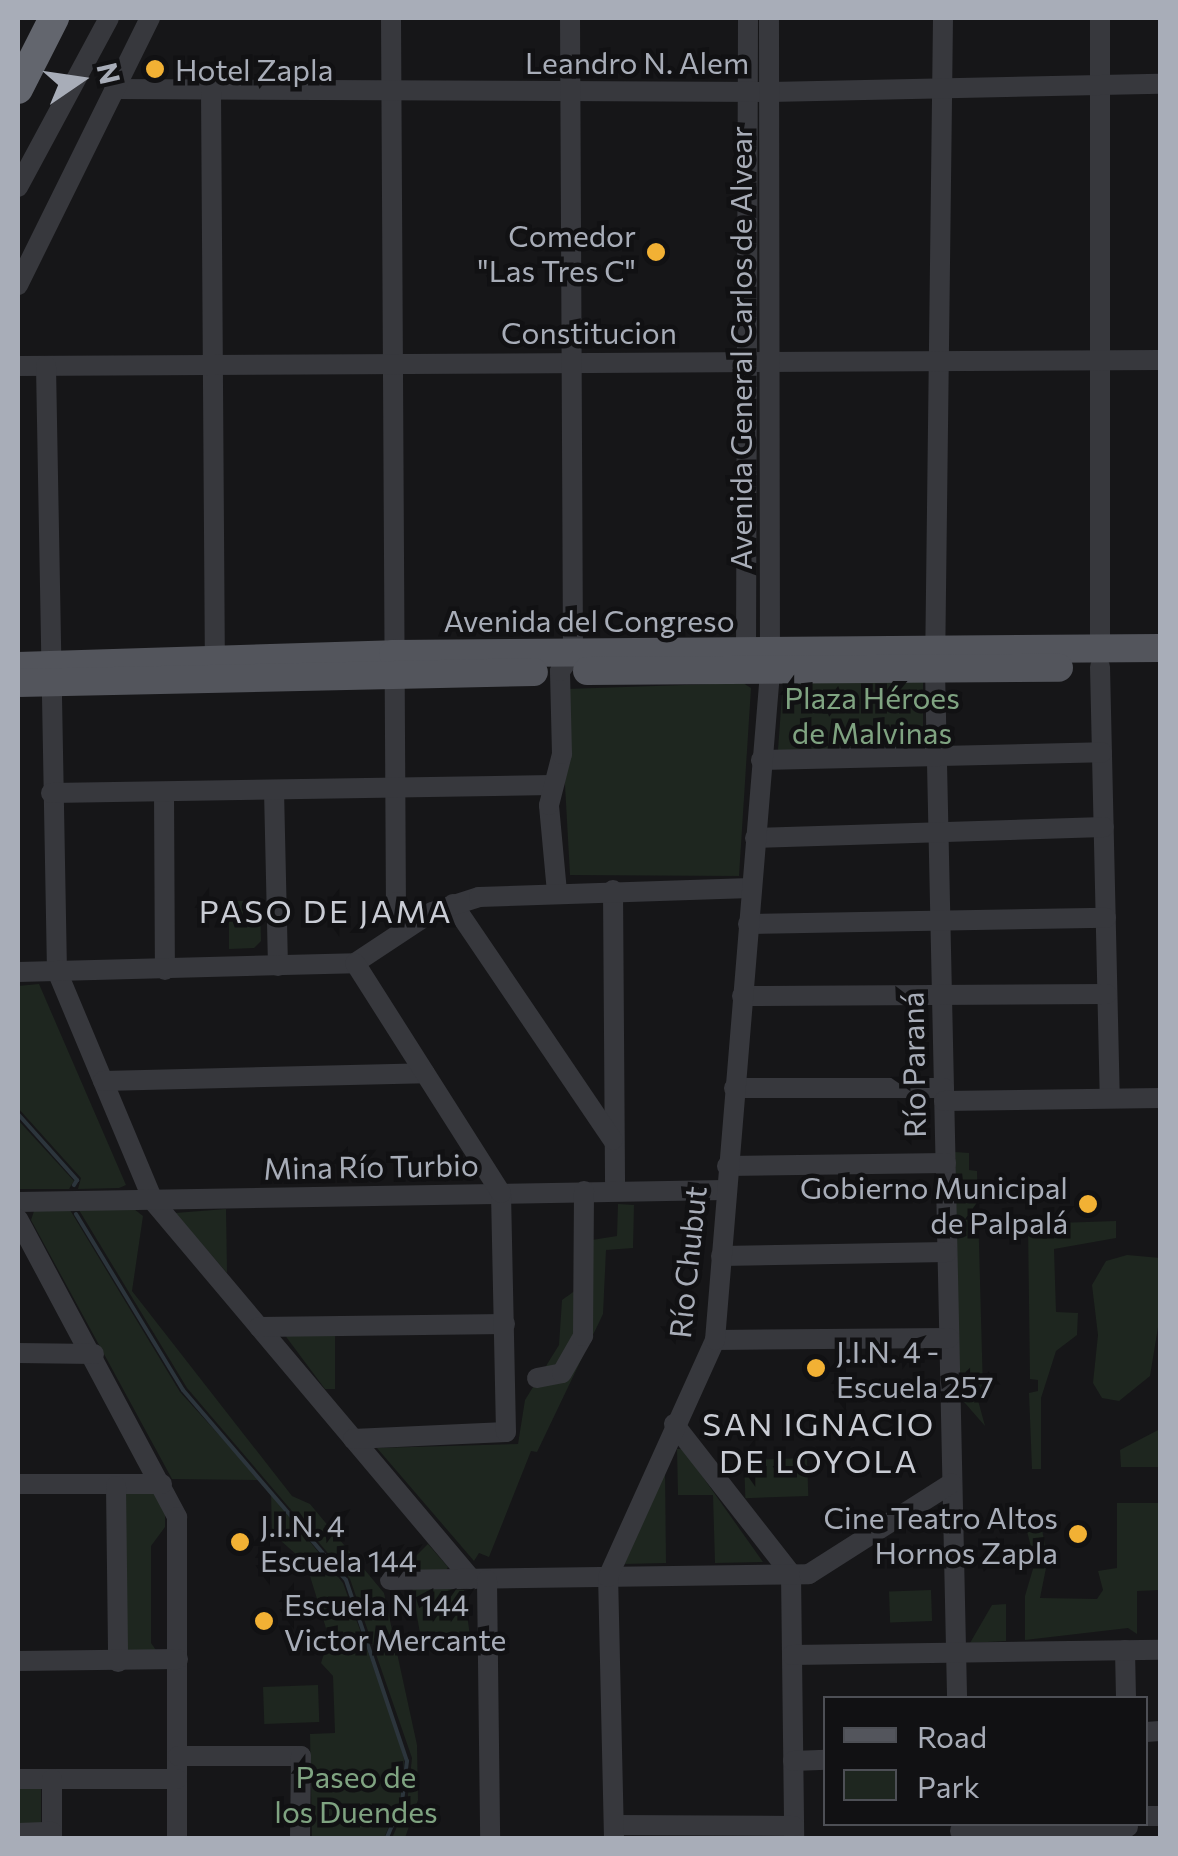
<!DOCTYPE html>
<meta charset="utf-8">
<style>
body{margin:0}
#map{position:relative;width:1178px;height:1856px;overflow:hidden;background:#161618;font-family:Commissioner,sans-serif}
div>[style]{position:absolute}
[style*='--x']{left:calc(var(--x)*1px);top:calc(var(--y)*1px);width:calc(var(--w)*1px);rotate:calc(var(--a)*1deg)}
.green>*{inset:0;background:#1e261f;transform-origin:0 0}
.stream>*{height:4px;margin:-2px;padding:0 2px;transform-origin:2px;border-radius:2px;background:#2c353c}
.minor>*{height:20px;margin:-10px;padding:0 10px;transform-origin:10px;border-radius:10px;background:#37383d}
.major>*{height:28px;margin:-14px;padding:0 14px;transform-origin:14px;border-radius:14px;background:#53555c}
.highway>*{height:30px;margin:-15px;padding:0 15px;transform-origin:15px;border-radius:15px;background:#63666e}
.dots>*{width:28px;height:28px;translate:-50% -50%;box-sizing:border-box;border:5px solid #111113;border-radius:50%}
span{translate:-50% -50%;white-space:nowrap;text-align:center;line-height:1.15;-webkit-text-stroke:9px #111113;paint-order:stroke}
.street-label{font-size:30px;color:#a8adb8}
.poi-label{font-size:30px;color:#a8adb8}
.left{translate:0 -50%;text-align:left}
.right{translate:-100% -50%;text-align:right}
.park-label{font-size:30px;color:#7fa381}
.neighbourhood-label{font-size:32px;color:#c9ccd4;letter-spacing:2.5px}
.frame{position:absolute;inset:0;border:20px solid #a8adb8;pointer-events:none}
.legend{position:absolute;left:823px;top:1696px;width:325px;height:130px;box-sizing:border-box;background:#111113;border:2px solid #4d4f55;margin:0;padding:12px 18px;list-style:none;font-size:30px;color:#a8adb8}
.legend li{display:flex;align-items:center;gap:20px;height:50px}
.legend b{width:50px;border:2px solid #4d4f55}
.north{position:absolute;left:30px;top:30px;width:100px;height:100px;-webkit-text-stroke:8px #111113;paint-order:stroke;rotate:77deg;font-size:28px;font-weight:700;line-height:40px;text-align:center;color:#a8adb8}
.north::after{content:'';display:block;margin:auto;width:35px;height:45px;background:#a8adb8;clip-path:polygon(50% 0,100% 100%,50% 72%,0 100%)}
</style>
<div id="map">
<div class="green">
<div style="clip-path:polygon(783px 681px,923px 682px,923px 744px,917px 750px,778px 750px)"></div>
<div style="clip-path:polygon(743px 683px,751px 688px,739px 876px,570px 875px,560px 695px,566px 689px)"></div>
<div style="clip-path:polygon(229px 901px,260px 901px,261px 941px,254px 948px,229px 949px)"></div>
<div style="clip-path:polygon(39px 984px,126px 1185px,119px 1188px,78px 1189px,81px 1178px,18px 1108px,18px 986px)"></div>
<div style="clip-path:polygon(18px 1120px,74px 1181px,69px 1189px,18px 1189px)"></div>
<div style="clip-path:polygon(955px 1152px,969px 1153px,969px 1170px,977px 1171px,983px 1391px,976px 1393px,985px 1426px,958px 1395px)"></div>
<div style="clip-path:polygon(618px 1204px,634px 1205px,633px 1248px,606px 1250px,603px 1314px,537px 1452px,531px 1451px,489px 1557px,479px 1553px,474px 1561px,377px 1448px,518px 1444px,525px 1400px,559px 1345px,562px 1300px,583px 1285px,592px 1240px,617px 1236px)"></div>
<div style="clip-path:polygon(134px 1209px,143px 1216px,132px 1291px,292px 1496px,310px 1504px,384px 1593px,417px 1745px,418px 1800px,405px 1838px,392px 1838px,407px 1804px,412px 1758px,350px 1579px,187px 1388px,79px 1210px)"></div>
<div style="clip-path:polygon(226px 1209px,227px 1273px,175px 1213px)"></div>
<div style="clip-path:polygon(70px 1210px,180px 1392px,260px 1480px,172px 1479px,31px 1220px,34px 1211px)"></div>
<div style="clip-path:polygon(1116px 1221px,1116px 1238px,1054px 1249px,1056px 1312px,1078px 1313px,1077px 1335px,1056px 1351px,1041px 1398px,1041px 1469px,1032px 1469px,1029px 1393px,1038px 1391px,1038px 1380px,1030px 1379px,1028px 1224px)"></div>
<div style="clip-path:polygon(1127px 1255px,1160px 1258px,1160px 1315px,1150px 1376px,1119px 1401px,1102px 1398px,1093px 1383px,1098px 1335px,1092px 1285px,1106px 1261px)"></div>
<div style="clip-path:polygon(284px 1334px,335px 1334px,335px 1389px,325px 1389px)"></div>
<div style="clip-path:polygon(1160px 1429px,1160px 1467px,1121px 1467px,1120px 1450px)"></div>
<div style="clip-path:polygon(677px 1449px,683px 1449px,763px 1562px,715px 1563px,713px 1495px,678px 1495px)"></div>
<div style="left:807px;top:1458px;width:38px;height:63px;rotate:88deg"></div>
<div style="clip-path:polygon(665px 1470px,666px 1563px,624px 1564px)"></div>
<div style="clip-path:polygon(121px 1491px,154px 1491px,165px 1509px,165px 1527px,151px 1546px,151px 1643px,158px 1653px,122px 1653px)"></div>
<div style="clip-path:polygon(271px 1493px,343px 1583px,394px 1724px,404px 1759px,400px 1802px,384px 1838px,312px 1838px,310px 1734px,335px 1733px,333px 1676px,321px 1663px,329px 1638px,306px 1563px,272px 1533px)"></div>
<div style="clip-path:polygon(1117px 1503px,1160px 1503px,1160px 1590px,1137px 1591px,1137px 1634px,1128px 1628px,1025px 1640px,1025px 1596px,1035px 1562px,1023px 1516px,1039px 1516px,1048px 1558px,1040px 1598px,1097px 1599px,1103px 1590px,1098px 1571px,1117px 1568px)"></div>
<div style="clip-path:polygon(428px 1544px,448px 1567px,444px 1574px,401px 1571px)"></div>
<div style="clip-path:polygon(412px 1587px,464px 1590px,470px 1637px,461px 1644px,421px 1639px)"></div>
<div style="left:931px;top:1590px;width:31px;height:42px;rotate:88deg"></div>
<div style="clip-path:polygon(1006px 1604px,1006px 1641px,970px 1643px,992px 1605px)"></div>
<div style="left:318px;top:1685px;width:37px;height:55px;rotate:88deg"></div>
<div style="left:18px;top:1783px;width:23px;height:42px"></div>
</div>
<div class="stream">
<div style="--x:18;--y:1114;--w:89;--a:48.2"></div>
<div style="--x:77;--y:1180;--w:6;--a:121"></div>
<div style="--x:76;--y:1214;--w:206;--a:58.7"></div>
<div style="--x:183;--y:1390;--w:250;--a:49.4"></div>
<div style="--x:346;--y:1580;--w:191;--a:71.4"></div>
<div style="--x:407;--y:1761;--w:41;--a:97"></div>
<div style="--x:402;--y:1802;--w:39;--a:113"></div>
</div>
<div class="minor">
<div style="--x:391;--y:18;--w:884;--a:89.68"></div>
<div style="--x:396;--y:902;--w:26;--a:65"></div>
<div style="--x:748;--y:18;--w:633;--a:90.18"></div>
<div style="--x:746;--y:651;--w:14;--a:45"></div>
<div style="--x:943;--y:18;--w:652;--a:90.7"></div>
<div style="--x:935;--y:670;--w:1028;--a:88.77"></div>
<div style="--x:1100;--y:18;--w:631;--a:90"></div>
<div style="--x:114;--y:89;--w:656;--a:0.26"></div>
<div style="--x:770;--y:92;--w:390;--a:-1.2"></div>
<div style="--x:211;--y:91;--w:582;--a:89.61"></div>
<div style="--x:18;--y:187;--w:192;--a:-61.7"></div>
<div style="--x:18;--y:285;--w:298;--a:-63.7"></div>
<div style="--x:18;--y:366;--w:1142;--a:-0.3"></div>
<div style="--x:46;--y:366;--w:605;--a:88.96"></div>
<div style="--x:57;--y:971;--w:249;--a:67.3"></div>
<div style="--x:153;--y:1201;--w:495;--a:49.9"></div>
<div style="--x:1100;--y:667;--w:431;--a:88.7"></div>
<div style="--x:761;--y:760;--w:341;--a:-1.3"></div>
<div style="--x:274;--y:790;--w:176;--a:88.7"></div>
<div style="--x:164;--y:792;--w:178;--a:89.7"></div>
<div style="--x:51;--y:793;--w:501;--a:-0.91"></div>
<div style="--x:755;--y:838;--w:349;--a:-1.8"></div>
<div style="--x:613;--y:890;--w:300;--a:89.6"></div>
<div style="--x:557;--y:892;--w:87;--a:-95.3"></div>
<div style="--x:549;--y:805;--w:53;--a:-75.7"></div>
<div style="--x:562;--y:754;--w:83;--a:-91.4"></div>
<div style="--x:560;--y:671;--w:22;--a:-54"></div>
<div style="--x:573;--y:653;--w:635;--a:-90.27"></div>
<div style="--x:453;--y:904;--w:285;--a:55.9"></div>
<div style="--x:748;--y:924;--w:358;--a:-1"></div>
<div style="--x:18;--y:972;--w:337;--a:-1.5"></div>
<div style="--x:355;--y:963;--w:92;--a:-33.5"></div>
<div style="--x:432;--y:912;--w:49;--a:-17.7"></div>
<div style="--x:479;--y:897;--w:272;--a:-1.9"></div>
<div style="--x:742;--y:996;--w:365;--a:-0.3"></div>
<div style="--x:103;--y:1081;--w:322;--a:-1.4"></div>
<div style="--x:734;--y:1088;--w:210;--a:0"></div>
<div style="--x:944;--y:1101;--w:216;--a:-0.8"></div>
<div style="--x:727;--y:1166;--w:219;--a:-0.8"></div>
<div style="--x:18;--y:1202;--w:707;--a:-0.97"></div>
<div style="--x:18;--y:1219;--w:338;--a:61.9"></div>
<div style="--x:177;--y:1517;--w:321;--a:90"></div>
<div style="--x:721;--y:1256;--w:226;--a:-1"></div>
<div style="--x:259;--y:1327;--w:246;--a:-0.7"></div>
<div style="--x:715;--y:1340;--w:234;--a:-0.5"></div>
<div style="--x:18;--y:1353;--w:76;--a:0.8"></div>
<div style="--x:537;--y:1378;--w:25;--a:-11"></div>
<div style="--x:562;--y:1373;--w:43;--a:-60.4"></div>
<div style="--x:583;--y:1336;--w:145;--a:-89.6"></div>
<div style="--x:674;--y:1424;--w:190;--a:52"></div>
<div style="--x:791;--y:1574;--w:264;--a:89.3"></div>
<div style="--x:353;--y:1439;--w:153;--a:-2.6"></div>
<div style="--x:506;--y:1432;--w:239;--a:-91.2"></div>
<div style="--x:501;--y:1193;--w:272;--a:-122.4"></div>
<div style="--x:18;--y:1484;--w:144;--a:0"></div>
<div style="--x:116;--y:1486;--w:176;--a:89.3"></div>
<div style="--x:390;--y:1580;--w:419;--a:-0.8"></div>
<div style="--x:809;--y:1574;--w:169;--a:-32.5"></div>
<div style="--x:487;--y:1580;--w:258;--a:89.3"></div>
<div style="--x:1125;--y:1650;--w:48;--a:88.8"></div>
<div style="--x:792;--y:1655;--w:368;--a:-0.8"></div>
<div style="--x:18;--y:1661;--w:160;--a:-0.7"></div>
<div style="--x:1146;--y:1732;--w:14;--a:-4"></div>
<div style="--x:178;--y:1756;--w:123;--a:0"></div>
<div style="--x:301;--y:1756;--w:82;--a:90.7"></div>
<div style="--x:793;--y:1761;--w:33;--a:-2"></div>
<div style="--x:18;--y:1779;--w:159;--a:0"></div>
<div style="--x:52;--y:1779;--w:59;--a:90"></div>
<div style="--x:1146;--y:1816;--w:14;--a:0"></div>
<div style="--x:614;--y:1825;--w:180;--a:0.3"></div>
<div style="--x:960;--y:1831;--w:168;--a:-1.4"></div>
<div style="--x:18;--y:1833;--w:34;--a:-2"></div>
<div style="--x:614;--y:1838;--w:261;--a:-91.3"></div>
<div style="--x:608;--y:1577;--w:260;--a:-65.7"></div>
<div style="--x:715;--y:1340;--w:670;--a:-85.29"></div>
<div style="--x:770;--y:672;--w:654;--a:-90.09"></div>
</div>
<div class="major">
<div style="--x:18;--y:666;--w:375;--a:-1.8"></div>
<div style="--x:393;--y:654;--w:767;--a:-0.45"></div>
<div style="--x:587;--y:671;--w:472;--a:-0.4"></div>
<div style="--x:18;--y:683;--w:516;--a:-1.22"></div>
</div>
<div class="highway">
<div style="--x:18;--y:89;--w:80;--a:-63.1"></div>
</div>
<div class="dots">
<div style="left:155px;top:69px;background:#f2b134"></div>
<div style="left:656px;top:252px;background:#f2b134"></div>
<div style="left:1088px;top:1204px;background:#f2b134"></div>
<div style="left:816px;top:1368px;background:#f2b134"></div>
<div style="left:1078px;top:1534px;background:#f2b134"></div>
<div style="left:240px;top:1542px;background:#f2b134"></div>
<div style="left:264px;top:1621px;background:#f2b134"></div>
</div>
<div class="street-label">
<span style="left:637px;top:62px">Leandro N. Alem</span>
<span style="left:589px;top:332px">Constitucion</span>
<span style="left:740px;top:348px;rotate:-90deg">Avenida General Carlos de Alvear</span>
<span style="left:589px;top:620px">Avenida del Congreso</span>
<span style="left:913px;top:1065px;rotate:-91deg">Río Paraná</span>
<span style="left:371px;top:1166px;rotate:-1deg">Mina Río Turbio</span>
<span style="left:687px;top:1262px;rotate:-84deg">Río Chubut</span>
</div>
<div class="poi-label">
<span class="left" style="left:175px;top:69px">Hotel Zapla</span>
<span class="right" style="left:636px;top:252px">Comedor<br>"Las Tres C"</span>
<span class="right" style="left:1068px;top:1204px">Gobierno Municipal<br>de Palpalá</span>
<span class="left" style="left:836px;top:1368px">J.I.N. 4 -<br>Escuela 257</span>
<span class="right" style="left:1058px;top:1534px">Cine Teatro Altos<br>Hornos Zapla</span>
<span class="left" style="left:260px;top:1542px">J.I.N. 4<br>Escuela 144</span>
<span class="left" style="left:284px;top:1621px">Escuela N 144<br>Victor Mercante</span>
</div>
<div class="park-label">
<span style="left:872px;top:714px">Plaza Héroes<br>de Malvinas</span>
<span style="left:356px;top:1793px">Paseo de<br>los Duendes</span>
</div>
<div class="neighbourhood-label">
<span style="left:326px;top:910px">PASO DE JAMA</span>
<span style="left:819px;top:1442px">SAN IGNACIO<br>DE LOYOLA</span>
</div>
<div class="frame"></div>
<ul class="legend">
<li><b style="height:12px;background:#53555c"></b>Road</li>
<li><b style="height:28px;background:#1e261f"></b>Park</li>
</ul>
<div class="north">N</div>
</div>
